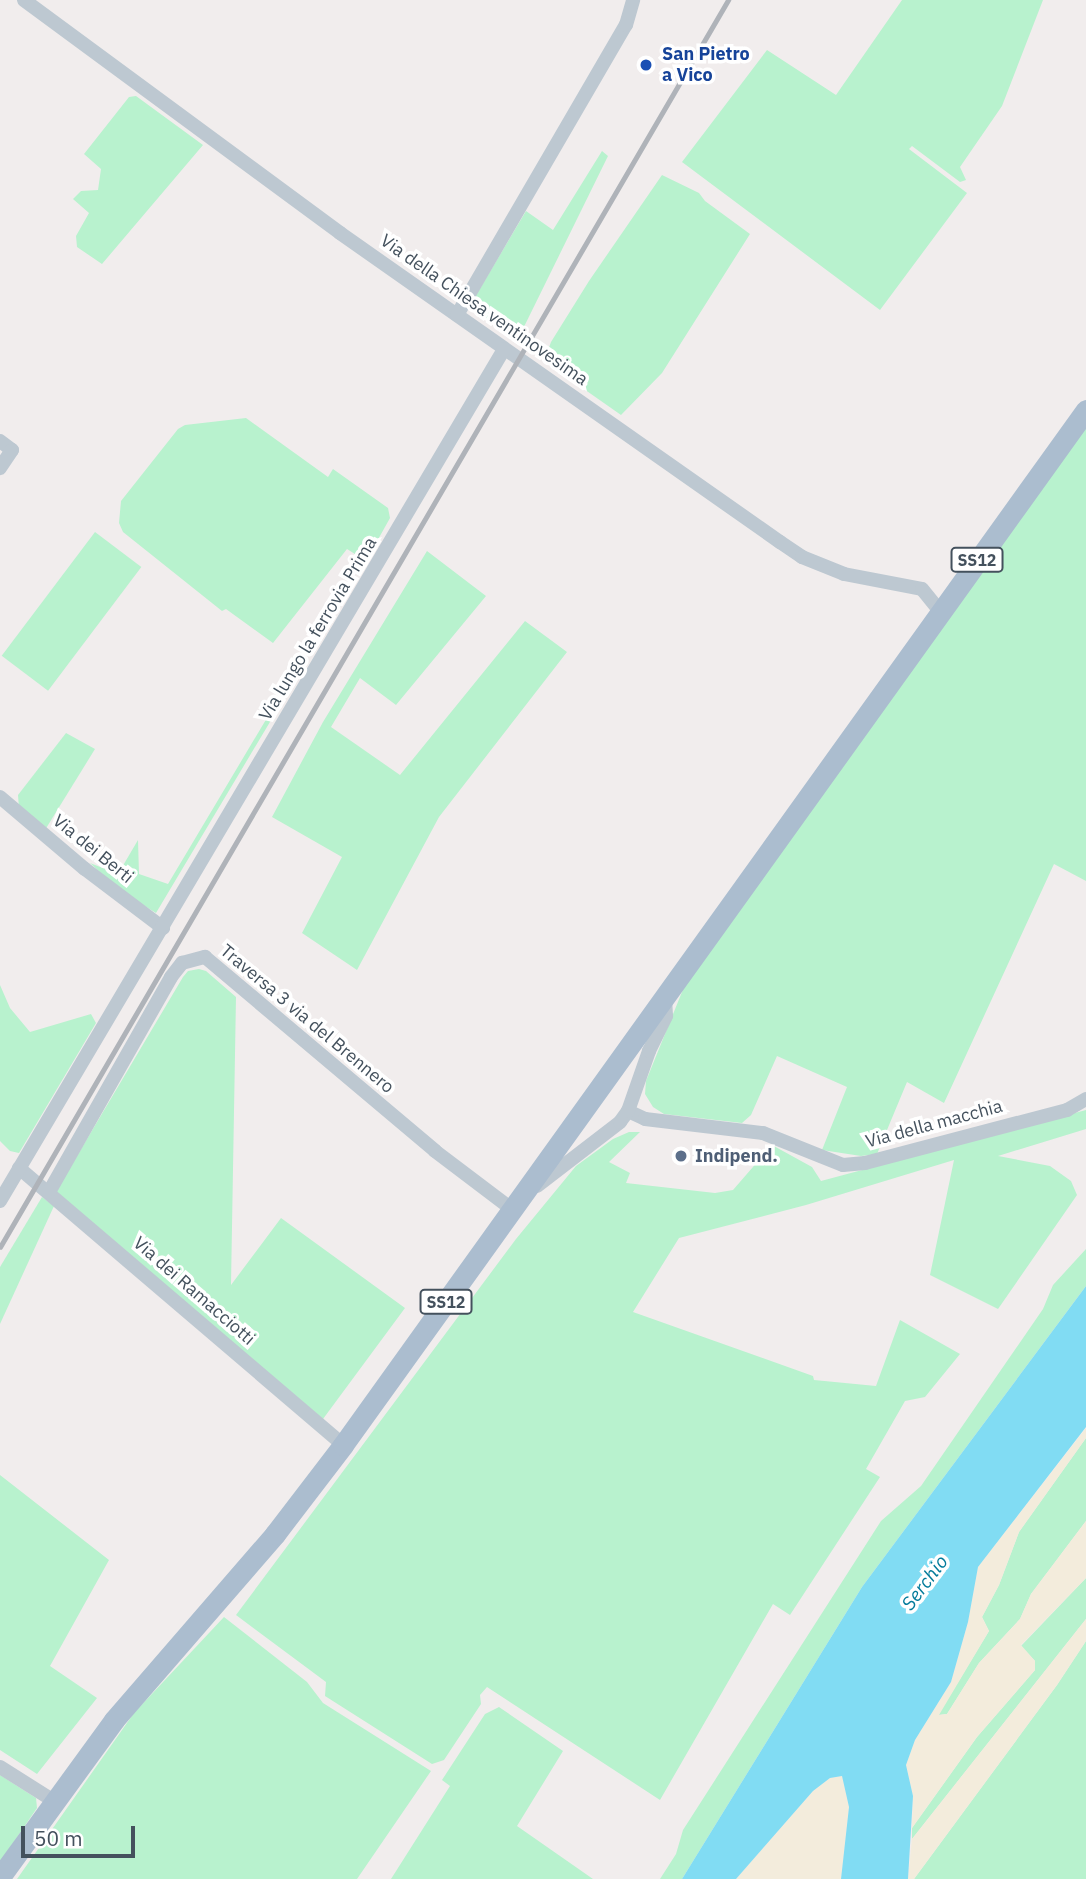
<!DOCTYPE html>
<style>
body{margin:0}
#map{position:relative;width:1086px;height:1879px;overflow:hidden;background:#f1eded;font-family:"IBM Plex Sans",sans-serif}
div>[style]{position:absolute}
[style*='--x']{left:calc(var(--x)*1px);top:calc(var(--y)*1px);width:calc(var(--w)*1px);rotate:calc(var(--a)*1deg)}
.green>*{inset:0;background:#b8f2ce;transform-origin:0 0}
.sand>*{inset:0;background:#f3ecdc}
.water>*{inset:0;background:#81dcf3}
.minor>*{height:14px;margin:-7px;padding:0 7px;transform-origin:7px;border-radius:7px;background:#bdc8d1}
.primary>*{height:21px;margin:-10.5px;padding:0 10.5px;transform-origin:10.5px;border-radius:10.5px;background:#abbdcf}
.rail>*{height:4.5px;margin:-2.25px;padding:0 2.25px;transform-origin:2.25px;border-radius:2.25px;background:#afb3b9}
.dots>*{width:19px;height:19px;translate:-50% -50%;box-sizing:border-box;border:4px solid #fff;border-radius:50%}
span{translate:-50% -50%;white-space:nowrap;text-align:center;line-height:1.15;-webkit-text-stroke:7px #fff;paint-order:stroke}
.shield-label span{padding:2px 5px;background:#fff;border:2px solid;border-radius:5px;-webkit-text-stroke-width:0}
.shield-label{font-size:16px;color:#44515d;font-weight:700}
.transit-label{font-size:18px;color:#164399;font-weight:700}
.left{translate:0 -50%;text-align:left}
.street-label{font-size:18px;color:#44515d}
.service-label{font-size:18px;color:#4e5e75;font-weight:700}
.water-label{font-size:19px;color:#037b9b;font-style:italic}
.scale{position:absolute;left:21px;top:1826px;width:114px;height:32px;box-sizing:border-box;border:4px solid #44515d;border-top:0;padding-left:9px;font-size:21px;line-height:24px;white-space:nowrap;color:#44515d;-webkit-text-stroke:5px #fff;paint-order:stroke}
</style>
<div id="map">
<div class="green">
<div style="clip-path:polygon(902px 0,1043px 0,1002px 106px,960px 167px,966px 180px,960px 182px,912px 146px,909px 149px,967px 193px,880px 310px,682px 162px,767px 50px,836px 95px)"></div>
<div style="clip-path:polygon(136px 96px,203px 145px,102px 264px,77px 247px,76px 236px,89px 213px,73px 199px,81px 191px,98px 190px,101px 169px,84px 154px,129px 97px)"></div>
<div style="clip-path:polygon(602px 151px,608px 156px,518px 339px,469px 307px,526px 211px,553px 230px)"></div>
<div style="clip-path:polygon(662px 175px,699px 193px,705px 201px,750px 234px,662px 373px,621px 415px,544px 361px,551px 342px,589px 281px)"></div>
<div style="clip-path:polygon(246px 418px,328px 477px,333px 469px,388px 508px,390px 518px,366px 561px,347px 549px,273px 643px,226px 609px,222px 611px,123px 532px,119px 523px,121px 501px,178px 429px,185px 425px)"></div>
<div style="clip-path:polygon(1086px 427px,1086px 881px,1054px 864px,944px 1103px,907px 1082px,877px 1154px,861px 1156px,822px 1150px,847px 1087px,777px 1056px,751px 1115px,742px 1123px,664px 1114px,653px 1107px,645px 1094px,646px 1081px,684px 987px)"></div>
<div style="left:95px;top:532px;width:58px;height:155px;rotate:37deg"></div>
<div style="clip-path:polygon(427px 551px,486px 596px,396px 705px,360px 678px,331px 727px,400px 775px,525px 621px,567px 652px,439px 817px,357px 970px,302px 933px,342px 857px,272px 817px,323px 722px)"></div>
<div style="clip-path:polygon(286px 686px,289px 690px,156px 913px,119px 890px,90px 863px,118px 874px,138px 840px,139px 874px,168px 884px)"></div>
<div style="clip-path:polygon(66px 733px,95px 749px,45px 830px,19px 808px,18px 795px)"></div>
<div style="clip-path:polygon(199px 969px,206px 971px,236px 997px,231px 1285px,281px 1218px,405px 1308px,323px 1419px,55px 1193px,183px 977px,188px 971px)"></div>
<div style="clip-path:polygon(0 985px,10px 1008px,30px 1032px,91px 1014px,96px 1023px,19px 1153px,10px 1151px,0 1141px)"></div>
<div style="clip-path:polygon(1086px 1110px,1086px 1129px,998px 1156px,1050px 1166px,1071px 1181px,1077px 1195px,998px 1309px,930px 1275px,954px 1160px,806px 1205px,679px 1238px,633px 1312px,813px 1376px,814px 1380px,876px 1386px,900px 1320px,960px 1354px,925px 1397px,905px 1401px,866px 1469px,880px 1477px,790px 1615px,773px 1604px,660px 1800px,487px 1687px,480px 1695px,481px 1704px,444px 1760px,432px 1764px,325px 1696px,326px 1682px,236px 1615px,516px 1239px,576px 1166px,613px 1139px,629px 1132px,640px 1132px,609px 1162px,630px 1173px,626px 1183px,715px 1193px,733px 1190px,772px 1145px,812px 1167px,821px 1181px)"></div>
<div style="clip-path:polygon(42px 1197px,54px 1206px,0 1324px,0 1267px)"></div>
<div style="clip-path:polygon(1086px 1249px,1086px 1286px,862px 1587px,682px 1879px,660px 1879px,676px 1854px,683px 1830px,881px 1521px,921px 1486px,1043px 1309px,1053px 1285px)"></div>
<div style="clip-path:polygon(1086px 1438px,1086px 1521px,1031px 1594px,1020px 1619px,979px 1663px,947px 1714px,938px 1715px,989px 1631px,982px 1617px,999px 1585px,1019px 1532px)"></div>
<div style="clip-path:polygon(0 1475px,109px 1560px,50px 1666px,97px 1698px,37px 1774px,0 1750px)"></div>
<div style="clip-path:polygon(1086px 1578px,1086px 1619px,912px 1839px,912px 1828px,977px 1737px,1035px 1670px,1035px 1661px,1021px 1646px)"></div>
<div style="clip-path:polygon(224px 1617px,307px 1682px,323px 1703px,431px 1771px,357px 1879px,17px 1879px,134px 1713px)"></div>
<div style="clip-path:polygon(1086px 1641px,1086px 1879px,914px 1879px,1057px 1685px)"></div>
<div style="clip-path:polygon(499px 1707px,563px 1751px,517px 1826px,593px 1879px,391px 1879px,450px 1786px,442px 1780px,485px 1714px)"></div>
<div style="clip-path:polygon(0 1775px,36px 1798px,37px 1808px,0 1862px)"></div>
</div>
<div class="sand">
<div style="clip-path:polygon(1086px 1428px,1086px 1438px,1019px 1532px,999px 1585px,982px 1617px,989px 1631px,939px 1715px,947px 1714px,979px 1663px,1020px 1619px,1031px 1594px,1086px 1521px,1086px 1578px,1021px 1645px,1035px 1661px,1035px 1670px,977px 1737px,912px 1828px,913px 1796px,906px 1765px,915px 1740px,951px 1682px,968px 1622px,978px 1567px)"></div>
<div style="clip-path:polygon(1086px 1619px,1086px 1641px,1057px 1685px,914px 1879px,908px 1879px,912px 1839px)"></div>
<div style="clip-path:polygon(842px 1776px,849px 1807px,841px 1879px,736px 1879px,813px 1791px,830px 1778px)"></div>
</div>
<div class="water">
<div style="clip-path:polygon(1086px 1286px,1086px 1427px,978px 1567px,968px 1622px,951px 1682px,915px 1740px,906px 1765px,913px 1796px,908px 1879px,841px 1879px,849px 1807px,842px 1776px,830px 1778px,813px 1791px,736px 1879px,682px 1879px,862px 1587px)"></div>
</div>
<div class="minor">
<div style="--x:24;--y:0;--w:393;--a:36.4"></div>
<div style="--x:340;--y:233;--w:538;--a:35.08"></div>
<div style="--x:780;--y:542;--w:27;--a:34"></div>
<div style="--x:802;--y:557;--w:45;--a:22"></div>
<div style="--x:844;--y:574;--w:79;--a:10.9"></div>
<div style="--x:922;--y:589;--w:28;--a:51"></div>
<div style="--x:457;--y:315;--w:336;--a:-59.8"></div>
<div style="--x:626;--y:25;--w:26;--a:-74"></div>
<div style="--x:0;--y:441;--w:15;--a:37"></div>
<div style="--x:12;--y:450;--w:22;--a:124"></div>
<div style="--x:0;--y:797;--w:111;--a:40.3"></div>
<div style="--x:85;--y:869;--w:98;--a:37.1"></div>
<div style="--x:628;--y:1111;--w:19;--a:25"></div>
<div style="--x:645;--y:1119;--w:119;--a:6.8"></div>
<div style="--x:763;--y:1133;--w:86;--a:21.8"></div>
<div style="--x:843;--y:1165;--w:22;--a:-5"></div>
<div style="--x:865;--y:1163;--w:209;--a:-14.7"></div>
<div style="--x:1067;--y:1110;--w:22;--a:-30"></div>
<div style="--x:19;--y:1168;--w:426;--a:40.5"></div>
<div style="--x:537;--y:1186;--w:105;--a:-37.6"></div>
<div style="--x:620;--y:1122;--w:14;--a:-54"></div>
<div style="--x:628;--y:1111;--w:64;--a:-70.7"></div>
<div style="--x:649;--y:1051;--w:39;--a:-64"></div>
<div style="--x:666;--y:1016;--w:21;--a:-93"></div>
<div style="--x:49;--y:1192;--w:247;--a:-60.4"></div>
<div style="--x:171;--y:977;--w:18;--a:-52"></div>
<div style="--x:182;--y:963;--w:24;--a:-15"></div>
<div style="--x:205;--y:957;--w:301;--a:40.1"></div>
<div style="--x:435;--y:1151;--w:98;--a:37.1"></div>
<div style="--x:0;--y:1201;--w:990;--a:-59.39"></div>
<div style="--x:0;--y:1767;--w:64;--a:32.2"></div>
</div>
<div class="primary">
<div style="--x:0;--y:1877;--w:194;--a:-54"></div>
<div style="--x:114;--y:1720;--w:246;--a:-49.1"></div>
<div style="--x:275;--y:1534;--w:112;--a:-52.6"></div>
<div style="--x:343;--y:1445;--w:1274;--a:-54.33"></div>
</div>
<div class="rail">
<div style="--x:0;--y:1247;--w:1444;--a:-59.72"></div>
</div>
<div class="dots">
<div style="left:646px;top:65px;background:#1a4fb4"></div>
<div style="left:681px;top:1156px;background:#5c6f8a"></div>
</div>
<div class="shield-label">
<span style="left:977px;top:560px">SS12</span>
<span style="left:446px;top:1302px">SS12</span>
</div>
<div class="transit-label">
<span class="left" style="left:662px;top:65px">San Pietro<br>a Vico</span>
</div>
<div class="street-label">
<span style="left:484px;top:310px;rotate:35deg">Via della Chiesa ventinovesima</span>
<span style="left:318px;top:629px;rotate:-59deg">Via lungo la ferrovia Prima</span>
<span style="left:93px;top:849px;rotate:39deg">Via dei Berti</span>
<span style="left:307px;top:1019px;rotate:40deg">Traversa 3 via del Brennero</span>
<span style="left:934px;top:1124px;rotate:-15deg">Via della macchia</span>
<span style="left:194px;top:1291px;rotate:41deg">Via dei Ramacciotti</span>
</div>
<div class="service-label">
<span class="left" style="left:695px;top:1156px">Indipend.</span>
</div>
<div class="water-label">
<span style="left:925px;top:1583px;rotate:-53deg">Serchio</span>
</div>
<div class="scale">50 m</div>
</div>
